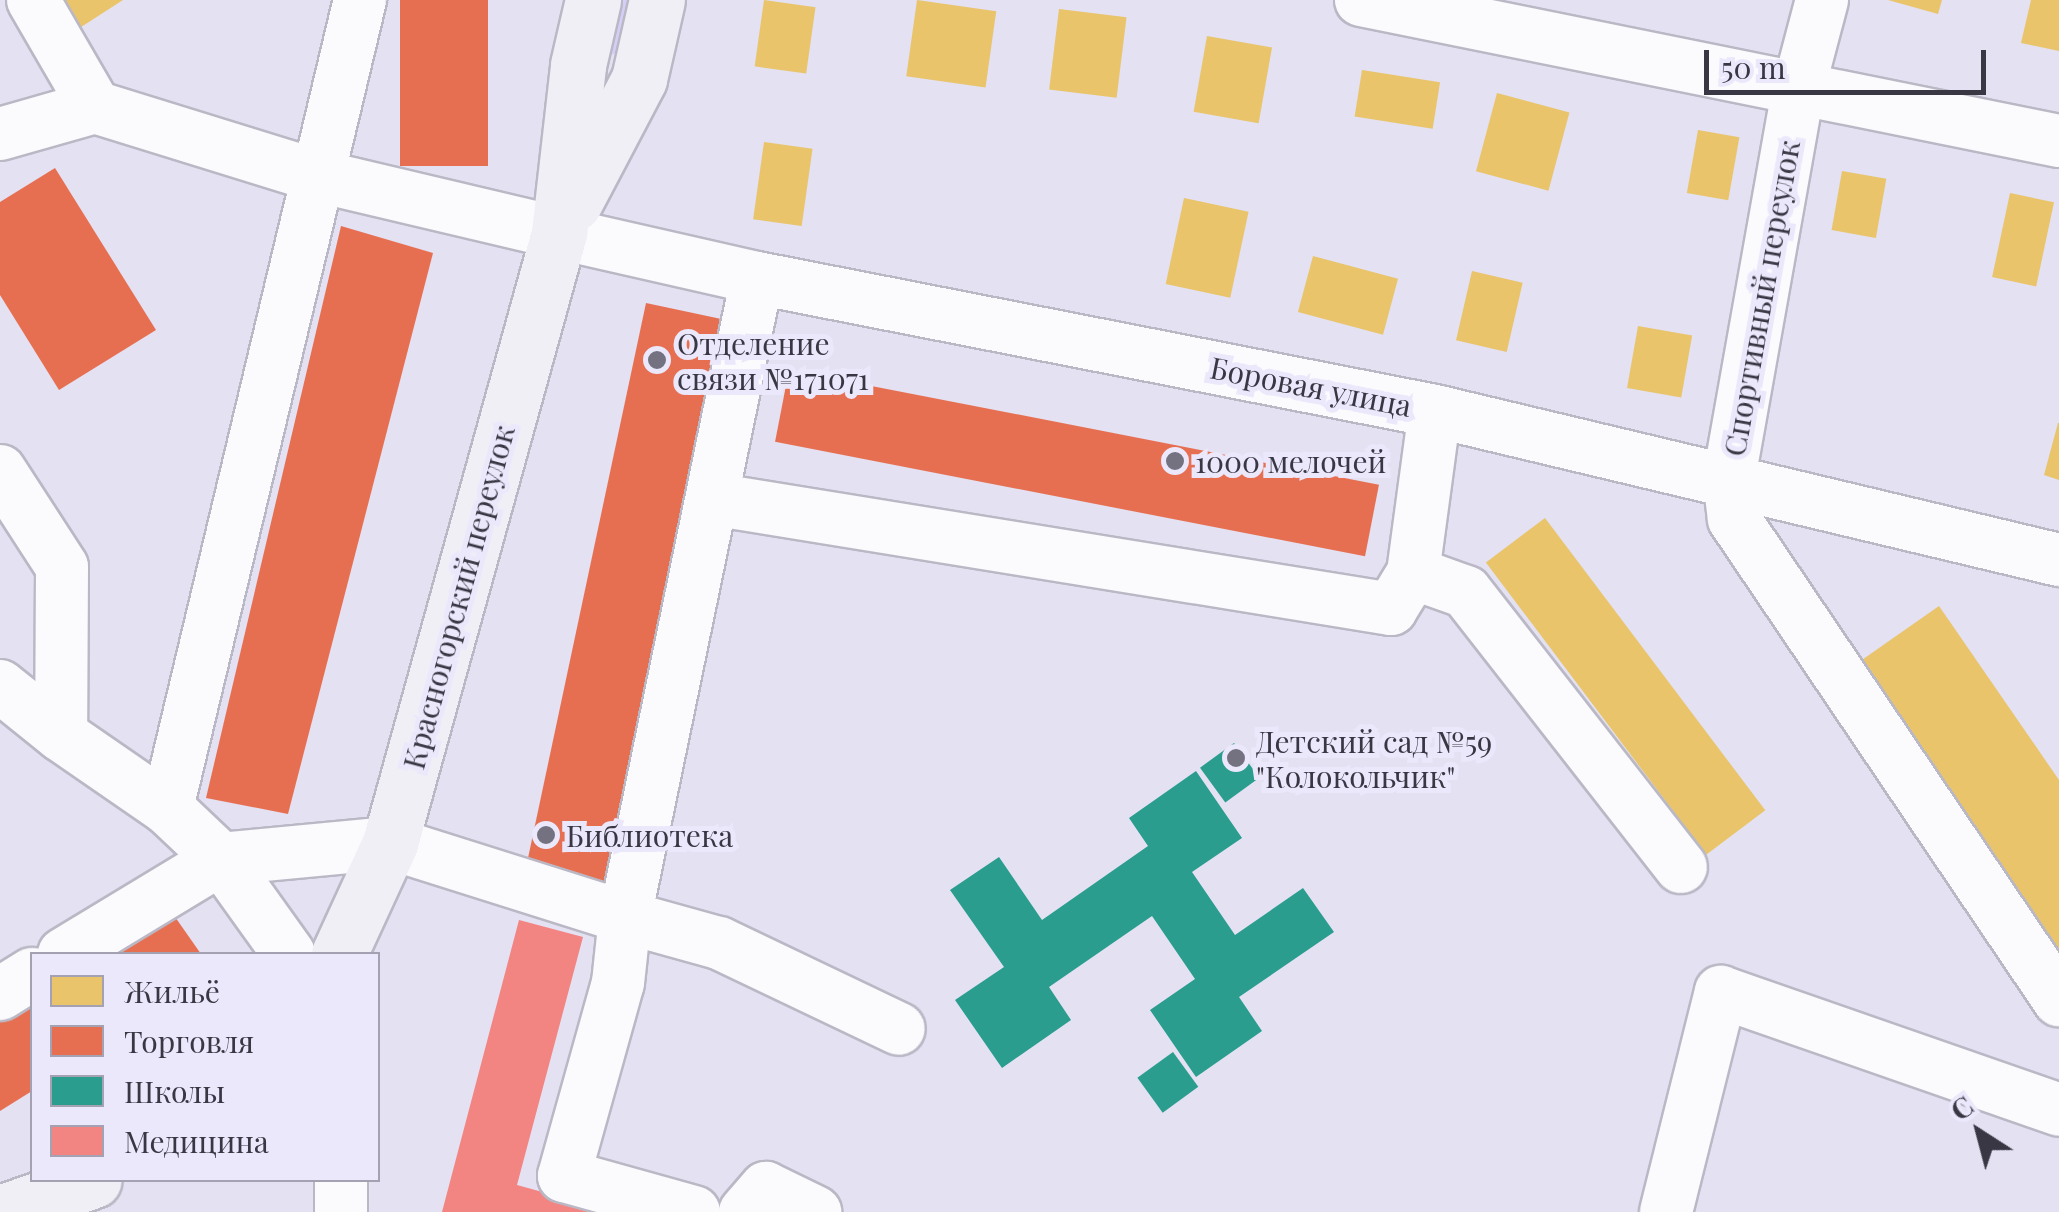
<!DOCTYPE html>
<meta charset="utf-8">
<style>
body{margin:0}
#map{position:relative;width:2059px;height:1212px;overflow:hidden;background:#e3e1f2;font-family:"Playfair Display",serif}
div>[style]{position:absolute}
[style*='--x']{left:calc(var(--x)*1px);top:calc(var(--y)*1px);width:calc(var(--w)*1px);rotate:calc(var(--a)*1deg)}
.green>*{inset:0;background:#d5cef6;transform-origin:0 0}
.homes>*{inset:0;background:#e9c46a;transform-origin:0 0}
.shops>*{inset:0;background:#e76f51;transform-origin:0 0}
.schools>*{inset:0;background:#2a9d8f;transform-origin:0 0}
.health>*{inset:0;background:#f28482}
.roads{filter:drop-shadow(2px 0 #bab8c5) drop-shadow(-2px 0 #bab8c5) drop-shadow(0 2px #bab8c5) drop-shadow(0 -2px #bab8c5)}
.minor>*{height:52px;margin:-26px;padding:0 26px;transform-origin:26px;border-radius:26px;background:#fbfafd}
.major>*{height:55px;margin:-27.5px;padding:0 27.5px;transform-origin:27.5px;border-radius:27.5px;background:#f0eff6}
.dots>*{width:28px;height:28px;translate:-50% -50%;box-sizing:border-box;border:5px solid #ebe8fc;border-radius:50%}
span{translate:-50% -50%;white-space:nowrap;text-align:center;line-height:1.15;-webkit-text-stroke:10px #ebe8fc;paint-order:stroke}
.street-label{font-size:30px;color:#393744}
.poi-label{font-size:30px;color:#393744}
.left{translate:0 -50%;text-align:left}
.legend{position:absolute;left:30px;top:952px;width:350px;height:230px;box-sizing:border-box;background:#ebe8fc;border:2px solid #a4a1b2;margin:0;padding:12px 18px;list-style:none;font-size:30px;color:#393744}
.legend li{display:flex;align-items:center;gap:20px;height:50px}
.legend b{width:50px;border:2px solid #a4a1b2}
.north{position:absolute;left:1929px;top:1082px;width:100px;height:100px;-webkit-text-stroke:8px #ebe8fc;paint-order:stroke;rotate:324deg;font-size:28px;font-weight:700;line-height:40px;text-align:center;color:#393744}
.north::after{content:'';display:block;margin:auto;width:35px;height:45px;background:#393744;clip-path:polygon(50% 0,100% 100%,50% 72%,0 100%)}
.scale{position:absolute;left:1704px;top:50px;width:282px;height:45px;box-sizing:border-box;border:5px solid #393744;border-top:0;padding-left:12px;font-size:30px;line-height:35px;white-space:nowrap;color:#393744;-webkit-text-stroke:8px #ebe8fc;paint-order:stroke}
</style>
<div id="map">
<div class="green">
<div style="left:611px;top:0;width:29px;height:54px"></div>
</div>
<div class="homes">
<div style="clip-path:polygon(60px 0,123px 0,78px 29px)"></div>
<div style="left:764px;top:0;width:52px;height:67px;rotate:8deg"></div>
<div style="left:917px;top:0;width:80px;height:77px;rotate:8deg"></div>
<div style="clip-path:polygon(1888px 0,1942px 0,1938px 14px)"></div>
<div style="clip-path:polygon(2031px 0,2059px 0,2059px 51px,2021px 43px)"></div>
<div style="left:1059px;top:9px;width:68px;height:81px;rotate:7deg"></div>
<div style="left:1207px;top:36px;width:66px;height:77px;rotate:10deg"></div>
<div style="left:1362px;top:70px;width:79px;height:47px;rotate:9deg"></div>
<div style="left:1497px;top:93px;width:75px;height:81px;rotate:15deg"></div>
<div style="left:1698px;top:130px;width:42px;height:64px;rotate:10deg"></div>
<div style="left:764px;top:142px;width:49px;height:78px;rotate:8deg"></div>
<div style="left:1842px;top:171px;width:45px;height:60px;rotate:10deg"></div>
<div style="left:2010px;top:193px;width:45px;height:86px;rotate:12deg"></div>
<div style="left:1184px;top:198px;width:66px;height:88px;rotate:12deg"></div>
<div style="left:1313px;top:256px;width:88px;height:58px;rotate:15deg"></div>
<div style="left:1472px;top:271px;width:52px;height:71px;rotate:13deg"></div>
<div style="left:1638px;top:326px;width:55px;height:63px;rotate:10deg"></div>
<div style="clip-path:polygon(2058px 423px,2059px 423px,2059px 480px,2044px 475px)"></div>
<div style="left:1545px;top:518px;width:366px;height:74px;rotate:53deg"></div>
<div style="clip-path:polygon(1939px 606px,2059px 780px,2059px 951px,1859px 662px)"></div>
</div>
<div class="shops">
<div style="left:400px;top:0;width:88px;height:166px"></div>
<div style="clip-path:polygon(55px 168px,156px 330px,59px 390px,0 295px,0 202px)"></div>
<div style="clip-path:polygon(341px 226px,433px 253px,288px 814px,206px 798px)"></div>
<div style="left:646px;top:303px;width:83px;height:580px;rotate:12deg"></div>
<div style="left:789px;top:370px;width:601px;height:73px;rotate:11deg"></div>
<div style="clip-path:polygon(173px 914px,201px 954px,107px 954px)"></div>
<div style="clip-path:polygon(32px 1000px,32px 1091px,0 1111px,0 1020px)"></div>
</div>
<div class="schools">
<div style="left:1234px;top:743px;width:43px;height:42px;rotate:54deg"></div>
<div style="clip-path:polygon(1196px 771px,1242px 838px,1192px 872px,1235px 935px,1303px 888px,1334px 932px,1239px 997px,1262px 1031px,1196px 1077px,1150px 1010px,1195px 979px,1152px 916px,1049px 987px,1071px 1020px,1002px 1068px,955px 1000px,1004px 967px,950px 890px,999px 857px,1042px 920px,1148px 846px,1129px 818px)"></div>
<div style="left:1173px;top:1052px;width:43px;height:44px;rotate:54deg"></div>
</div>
<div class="health">
<div style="clip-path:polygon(519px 920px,583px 937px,517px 1185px,615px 1212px,442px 1212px)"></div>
</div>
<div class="roads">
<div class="minor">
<div style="--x:33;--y:0;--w:124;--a:59.9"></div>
<div style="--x:1361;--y:0;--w:712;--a:11.42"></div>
<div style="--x:1822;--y:0;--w:94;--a:104.8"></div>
<div style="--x:1798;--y:91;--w:394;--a:100.1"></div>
<div style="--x:1729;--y:479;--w:40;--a:82.9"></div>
<div style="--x:1734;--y:519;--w:581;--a:55.95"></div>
<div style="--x:0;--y:134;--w:99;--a:-15.9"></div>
<div style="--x:95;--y:107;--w:233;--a:17.2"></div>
<div style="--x:318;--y:176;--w:248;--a:13.3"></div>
<div style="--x:559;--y:233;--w:203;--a:12.8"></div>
<div style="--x:757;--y:278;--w:691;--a:11.1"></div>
<div style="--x:1435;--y:411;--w:642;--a:13.43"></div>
<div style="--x:0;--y:471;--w:114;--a:57.1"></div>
<div style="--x:62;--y:567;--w:168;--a:90.3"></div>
<div style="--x:712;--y:499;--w:688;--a:9.2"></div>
<div style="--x:1391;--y:609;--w:42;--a:-58.6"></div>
<div style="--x:1413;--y:573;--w:163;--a:-82.3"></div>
<div style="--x:1413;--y:573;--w:56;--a:19.7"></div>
<div style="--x:1466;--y:592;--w:349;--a:52"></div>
<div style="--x:0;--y:686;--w:78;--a:38.8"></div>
<div style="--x:61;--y:735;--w:129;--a:34.6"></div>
<div style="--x:167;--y:808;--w:74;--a:43.4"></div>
<div style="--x:221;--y:859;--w:170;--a:-5.4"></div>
<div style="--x:390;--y:843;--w:246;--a:17.5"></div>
<div style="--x:625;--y:917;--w:652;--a:-78.33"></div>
<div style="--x:167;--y:808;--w:831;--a:-76.57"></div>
<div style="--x:64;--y:954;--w:184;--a:-31.2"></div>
<div style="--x:221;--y:859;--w:117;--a:54.4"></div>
<div style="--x:0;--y:994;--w:38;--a:-32"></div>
<div style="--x:341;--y:1212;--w:32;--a:-90"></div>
<div style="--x:694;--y:1212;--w:135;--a:-164.5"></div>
<div style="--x:564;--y:1176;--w:200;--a:-74.4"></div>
<div style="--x:618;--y:983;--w:66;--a:-83.9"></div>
<div style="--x:625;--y:917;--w:98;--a:15.5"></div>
<div style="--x:719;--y:943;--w:199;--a:25.5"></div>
<div style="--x:745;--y:1212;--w:32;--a:-49"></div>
<div style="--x:766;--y:1188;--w:55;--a:26.1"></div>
<div style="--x:1666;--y:1212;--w:227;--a:-76"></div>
<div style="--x:1721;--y:992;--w:358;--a:19.2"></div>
</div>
<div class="major">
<div style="--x:574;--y:203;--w:140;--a:-62.3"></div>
<div style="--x:639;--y:79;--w:81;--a:-77.2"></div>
<div style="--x:339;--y:954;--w:122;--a:-65.3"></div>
<div style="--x:390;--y:843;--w:633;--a:-74.51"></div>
<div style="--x:559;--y:233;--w:169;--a:-83.5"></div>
<div style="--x:578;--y:65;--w:67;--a:-77"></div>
<div style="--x:3;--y:1212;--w:96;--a:-19.4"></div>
</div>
</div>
<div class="dots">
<div style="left:657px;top:360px;background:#747281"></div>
<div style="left:1175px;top:461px;background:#747281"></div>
<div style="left:1236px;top:758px;background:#747281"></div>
<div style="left:546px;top:835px;background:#747281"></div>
</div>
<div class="street-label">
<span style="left:1761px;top:298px;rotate:-80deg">Спортивный переулок</span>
<span style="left:1311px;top:386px;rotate:11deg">Боровая улица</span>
<span style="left:458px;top:597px;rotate:-75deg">Красногорский переулок</span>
</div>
<div class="poi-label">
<span class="left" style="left:677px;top:360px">Отделение<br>связи №171071</span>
<span class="left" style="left:1195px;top:461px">1000 мелочей</span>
<span class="left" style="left:1256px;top:758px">Детский сад №59<br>"Колокольчик"</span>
<span class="left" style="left:566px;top:835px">Библиотека</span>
</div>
<ul class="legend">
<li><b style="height:28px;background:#e9c46a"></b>Жильё</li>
<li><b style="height:28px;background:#e76f51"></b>Торговля</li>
<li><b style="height:28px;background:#2a9d8f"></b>Школы</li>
<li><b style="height:28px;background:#f28482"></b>Медицина</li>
</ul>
<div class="north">С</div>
<div class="scale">50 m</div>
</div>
